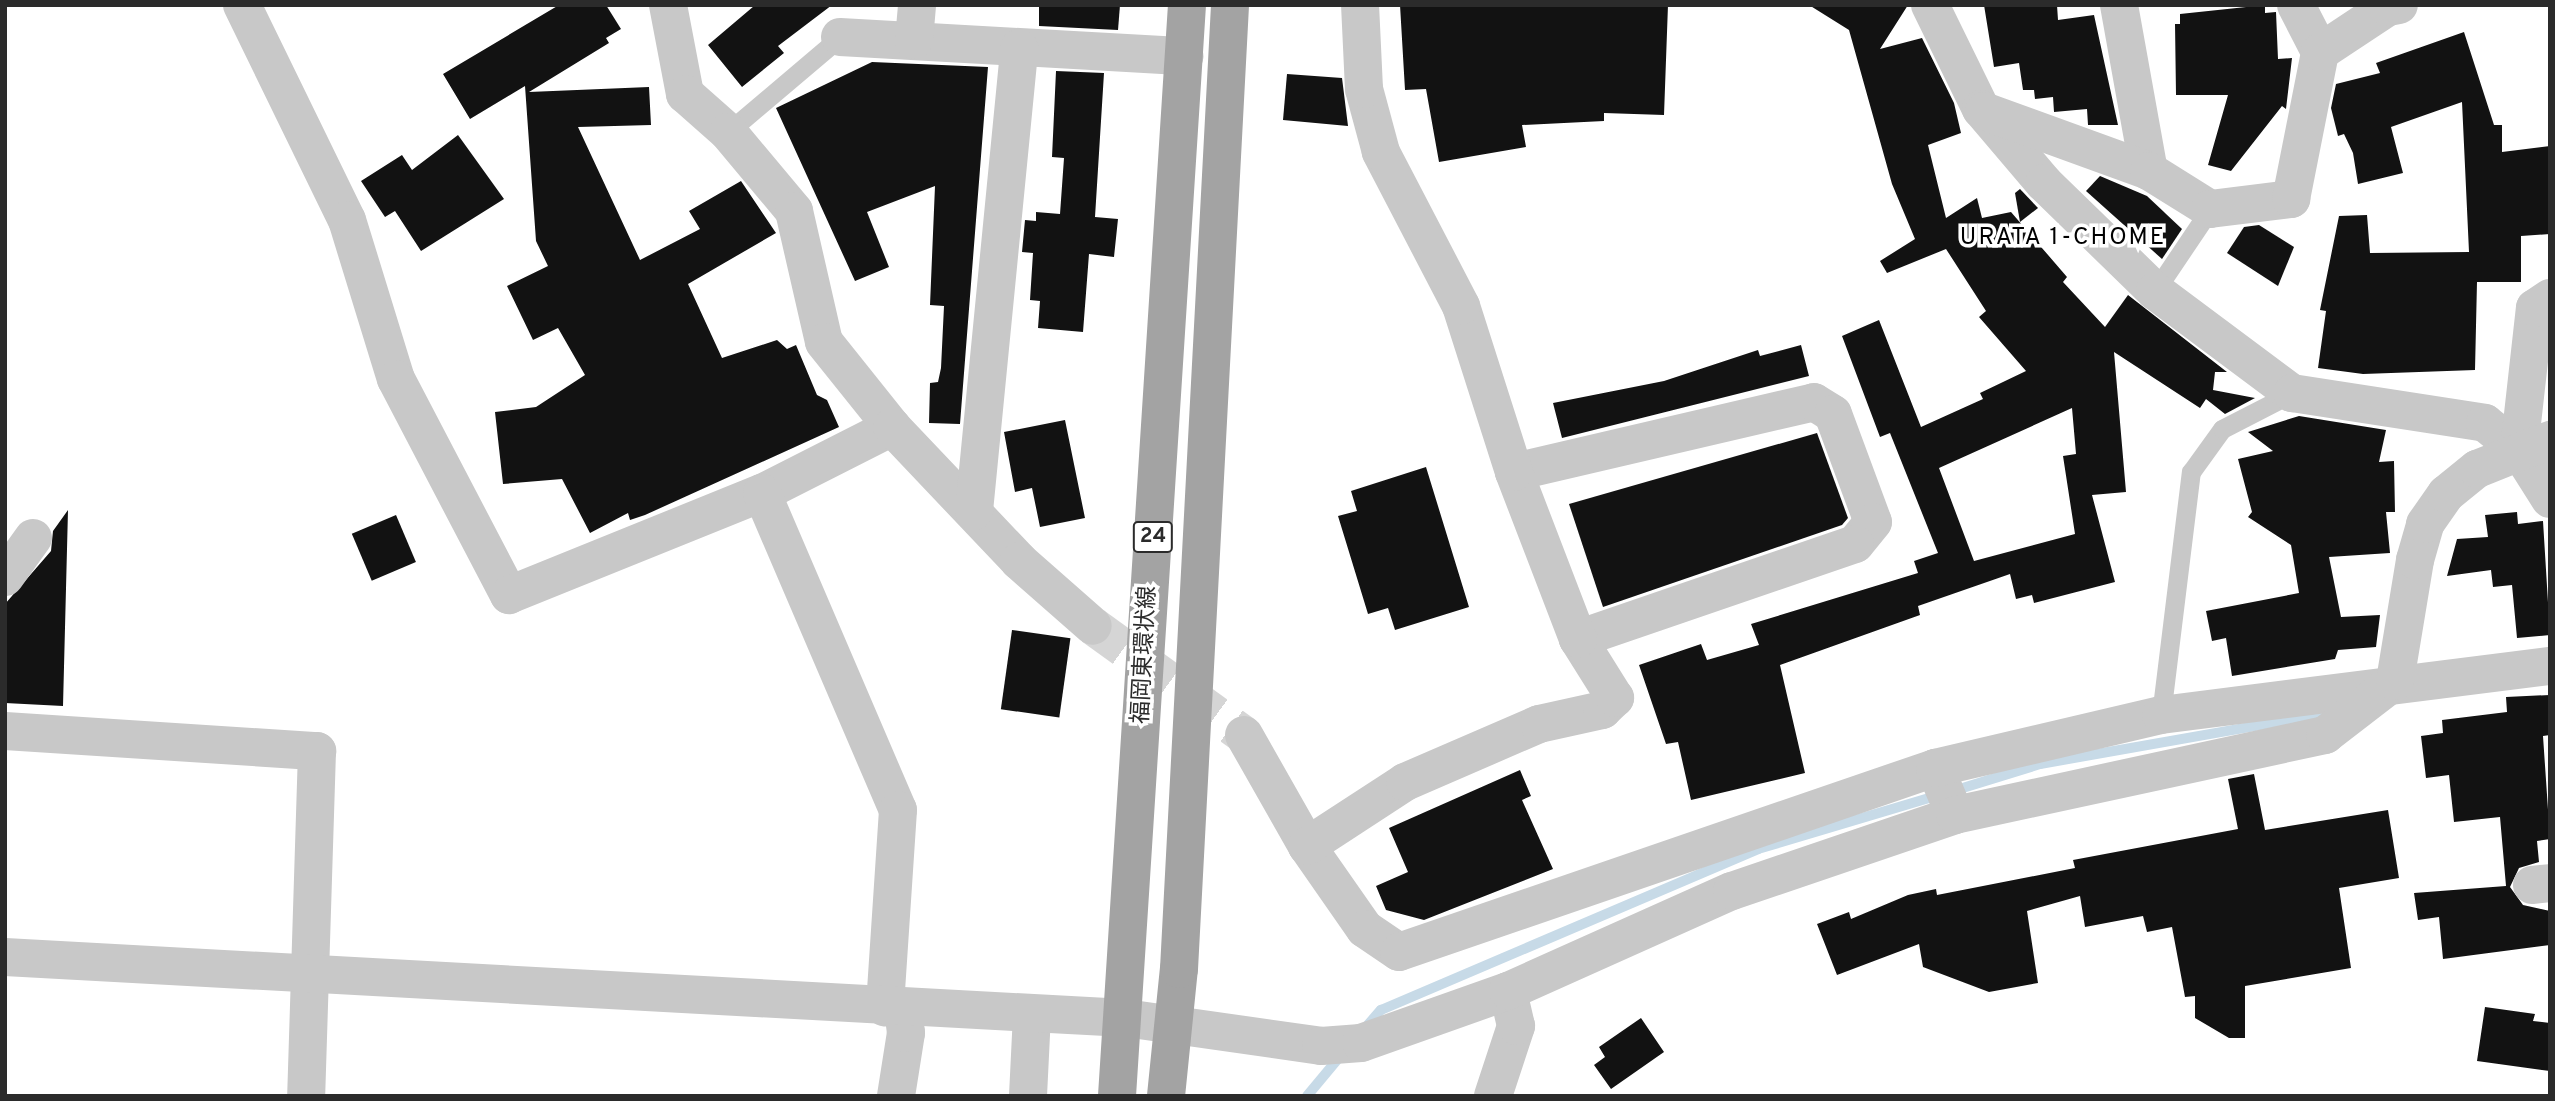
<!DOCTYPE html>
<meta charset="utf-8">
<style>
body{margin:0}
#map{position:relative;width:2555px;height:1101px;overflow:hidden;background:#fff;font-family:Overpass,"Noto Sans JP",sans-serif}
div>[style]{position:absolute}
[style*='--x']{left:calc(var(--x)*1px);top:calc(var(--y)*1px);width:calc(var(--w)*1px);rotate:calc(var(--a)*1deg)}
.stream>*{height:10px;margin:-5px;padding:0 5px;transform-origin:5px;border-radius:5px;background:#c7dae7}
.building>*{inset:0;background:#121212;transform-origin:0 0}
.minor-tunnel>*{height:38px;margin-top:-19px;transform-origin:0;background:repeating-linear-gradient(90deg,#d5d5d5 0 38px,transparent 0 57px)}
.service>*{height:19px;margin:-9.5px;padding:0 9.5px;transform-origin:9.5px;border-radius:9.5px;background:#c8c8c8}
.minor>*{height:38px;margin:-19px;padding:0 19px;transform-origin:19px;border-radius:19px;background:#c8c8c8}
.tertiary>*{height:38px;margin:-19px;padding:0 19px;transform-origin:19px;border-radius:19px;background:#c8c8c8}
.primary>*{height:38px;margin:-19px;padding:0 19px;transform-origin:19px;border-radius:19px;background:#a3a3a3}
span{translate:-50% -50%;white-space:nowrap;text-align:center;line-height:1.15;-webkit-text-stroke:7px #fff;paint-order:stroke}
.shield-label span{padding:2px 5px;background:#fff;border:2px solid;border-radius:5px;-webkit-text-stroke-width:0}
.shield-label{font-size:21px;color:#2b2b2b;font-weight:700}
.street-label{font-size:23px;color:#2b2b2b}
.neighbourhood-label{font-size:24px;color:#000;letter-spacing:2px}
.frame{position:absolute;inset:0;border:7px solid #2b2b2b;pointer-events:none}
</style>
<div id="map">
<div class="stream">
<div style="--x:1953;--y:791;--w:91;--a:-17.2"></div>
<div style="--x:2040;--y:764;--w:293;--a:-10"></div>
<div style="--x:1366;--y:1027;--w:23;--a:-49"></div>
<div style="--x:1381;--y:1010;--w:410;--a:-23.1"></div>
<div style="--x:1758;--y:849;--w:189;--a:-16.6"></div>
<div style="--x:1307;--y:1096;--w:55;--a:-50.2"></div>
</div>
<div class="building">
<div style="clip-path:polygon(559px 5px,606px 5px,621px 29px,606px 38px,609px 43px,529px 92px,649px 87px,651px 125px,578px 127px,640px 260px,700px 229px,689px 211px,741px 181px,776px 233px,688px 284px,722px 358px,777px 340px,787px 349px,796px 345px,817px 395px,827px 400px,839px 427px,645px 515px,630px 520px,628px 513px,590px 533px,562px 479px,503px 484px,495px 412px,536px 407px,585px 375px,558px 328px,533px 340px,507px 286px,548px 266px,536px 241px,525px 86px,470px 119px,443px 74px)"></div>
<div style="clip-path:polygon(782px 5px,832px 5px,778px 46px,784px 53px,742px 87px,708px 45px,754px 6px)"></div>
<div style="clip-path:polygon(1039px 5px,1120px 5px,1118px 30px,1039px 26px)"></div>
<div style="clip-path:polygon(1400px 5px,1668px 5px,1664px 115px,1604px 113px,1604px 121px,1522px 125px,1526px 147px,1439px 162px,1426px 89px,1405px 90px)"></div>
<div style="clip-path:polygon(evenodd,1809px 5px,1908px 5px,1880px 49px,1922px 38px,1954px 103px,1961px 133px,1928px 145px,1946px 218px,1977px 198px,1982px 218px,2011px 212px,2067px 277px,2063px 282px,2105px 327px,2128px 295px,2227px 372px,2215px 372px,2213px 390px,2255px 398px,2225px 414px,2206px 399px,2200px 408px,2114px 352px,2126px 492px,2092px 495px,2115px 582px,2034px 603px,2032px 595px,2016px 599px,2010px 574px,1918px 606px,1920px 615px,1780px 665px,1805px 773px,1691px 800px,1678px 742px,1666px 744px,1639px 665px,1701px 644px,1707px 660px,1759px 645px,1751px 624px,1918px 573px,1914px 561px,1938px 553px,1890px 433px,1880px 437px,1842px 336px,1879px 320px,1921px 427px,1983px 399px,1980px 393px,2026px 371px,1979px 317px,1986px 311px,1946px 249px,1887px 273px,1880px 261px,1915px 239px,1892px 184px,1849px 30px,1809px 5px,2072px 408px,2076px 454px,2063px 456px,2075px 534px,1974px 561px,1939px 468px,2072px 408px)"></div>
<div style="clip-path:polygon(1984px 5px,2057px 5px,2058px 20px,2094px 15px,2118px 125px,2088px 125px,2087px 109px,2054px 112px,2053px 97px,2035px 99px,2034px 90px,2023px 90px,2019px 63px,1994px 67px)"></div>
<div style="clip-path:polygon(2265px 5px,2265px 13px,2276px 12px,2278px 59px,2292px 58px,2286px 109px,2282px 106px,2231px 171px,2208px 165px,2228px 95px,2176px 95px,2175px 24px,2180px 24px,2180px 14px)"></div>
<div style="clip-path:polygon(2464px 32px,2494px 125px,2502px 125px,2502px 152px,2550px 146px,2550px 234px,2521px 236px,2521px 282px,2477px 282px,2475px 370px,2363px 374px,2318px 368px,2326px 311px,2320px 310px,2339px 216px,2367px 215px,2370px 253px,2469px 252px,2462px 102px,2391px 127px,2403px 173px,2358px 184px,2353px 153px,2344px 134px,2338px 136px,2331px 108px,2336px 84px,2380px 73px,2376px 63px)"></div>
<div style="clip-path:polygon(872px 62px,988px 67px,960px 424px,929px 423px,930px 383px,938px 382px,941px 368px,944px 306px,930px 305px,935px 186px,867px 212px,889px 267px,855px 281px,776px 108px)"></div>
<div style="clip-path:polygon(1056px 71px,1104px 73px,1095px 217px,1118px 219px,1114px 257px,1089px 254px,1083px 332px,1038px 328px,1040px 301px,1030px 300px,1033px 253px,1022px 252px,1025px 220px,1036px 221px,1036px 212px,1060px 214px,1064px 158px,1052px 157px)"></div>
<div style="clip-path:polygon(1287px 74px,1342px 78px,1348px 126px,1283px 120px)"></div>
<div style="clip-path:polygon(458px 135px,504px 199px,421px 251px,395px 211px,385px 217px,361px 181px,402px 155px,412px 170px)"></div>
<div style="clip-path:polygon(2100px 176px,2147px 196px,2182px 229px,2162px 259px,2086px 191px)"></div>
<div style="clip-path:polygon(2020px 189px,2038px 208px,2020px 222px,2015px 193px)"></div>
<div style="clip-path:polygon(2259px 225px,2294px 247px,2278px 286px,2227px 253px,2244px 227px)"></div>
<div style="clip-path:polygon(1801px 345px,1809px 376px,1562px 438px,1553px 403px,1664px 381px,1758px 350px,1760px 356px)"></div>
<div style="clip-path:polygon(2299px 416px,2386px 430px,2379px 462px,2394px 461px,2395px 512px,2386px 512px,2390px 553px,2329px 557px,2341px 617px,2380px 615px,2376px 647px,2338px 650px,2335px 659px,2232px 676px,2226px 638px,2212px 641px,2206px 611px,2299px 593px,2291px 545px,2248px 517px,2252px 512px,2238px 459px,2273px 451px,2248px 432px)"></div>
<div style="clip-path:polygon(1065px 420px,1085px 518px,1040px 527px,1032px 488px,1015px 492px,1004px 432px)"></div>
<div style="clip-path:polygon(1817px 433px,1848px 518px,1842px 525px,1603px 607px,1569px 504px)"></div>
<div style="clip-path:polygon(1426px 467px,1469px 607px,1395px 630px,1388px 608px,1368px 614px,1338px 516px,1357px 511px,1351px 491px)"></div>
<div style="clip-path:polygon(68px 510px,63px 706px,5px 703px,5px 604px,51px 551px,53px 531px)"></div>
<div style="clip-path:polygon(2517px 512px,2518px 524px,2543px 521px,2550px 635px,2517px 638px,2512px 585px,2493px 587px,2491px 570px,2447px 576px,2457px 539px,2488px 537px,2485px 515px)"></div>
<div style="left:396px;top:515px;width:51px;height:48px;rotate:67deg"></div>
<div style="left:1012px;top:630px;width:59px;height:80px;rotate:8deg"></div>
<div style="clip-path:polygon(2550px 695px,2550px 735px,2543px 736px,2550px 839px,2537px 841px,2539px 862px,2519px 868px,2510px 887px,2523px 905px,2550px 911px,2550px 945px,2443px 959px,2439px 917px,2418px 920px,2414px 893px,2506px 886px,2500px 817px,2454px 822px,2449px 775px,2426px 778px,2421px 736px,2443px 733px,2442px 720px,2507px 712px,2506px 697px)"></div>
<div style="clip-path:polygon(1520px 770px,1531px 796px,1522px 800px,1553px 869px,1424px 920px,1386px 910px,1376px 886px,1408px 872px,1389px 828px)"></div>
<div style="clip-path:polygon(2254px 774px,2265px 830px,2388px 810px,2399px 878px,2339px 888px,2351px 968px,2245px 986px,2245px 1038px,2229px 1038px,2195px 1018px,2195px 996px,2185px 997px,2172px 927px,2147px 932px,2143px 916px,2085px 927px,2080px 896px,2027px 911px,2038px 983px,1989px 992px,1923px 967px,1919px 944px,1837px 975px,1817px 924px,1849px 912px,1851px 919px,1908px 895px,1936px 889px,1937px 895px,2075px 868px,2073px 860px,2238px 829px,2228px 779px)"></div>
<div style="clip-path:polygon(2485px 1007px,2535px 1014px,2533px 1021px,2550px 1023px,2550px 1071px,2477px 1061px)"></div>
<div style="clip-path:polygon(1641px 1018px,1664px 1052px,1611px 1089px,1594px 1065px,1605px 1057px,1599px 1047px)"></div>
</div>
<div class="minor-tunnel">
<div style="--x:1093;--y:626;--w:186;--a:35.8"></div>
</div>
<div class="service">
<div style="--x:728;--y:132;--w:147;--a:-40.3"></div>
<div style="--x:2155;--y:291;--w:99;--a:-56.1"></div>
<div style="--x:2161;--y:715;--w:245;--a:-83"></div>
<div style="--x:2191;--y:472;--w:53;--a:-54.2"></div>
<div style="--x:2222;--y:429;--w:79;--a:-27.2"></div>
</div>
<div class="minor">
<div style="--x:242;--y:5;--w:239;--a:64"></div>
<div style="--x:347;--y:220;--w:166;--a:72.9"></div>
<div style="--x:396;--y:379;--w:244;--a:62.4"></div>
<div style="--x:509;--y:595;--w:273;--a:-22"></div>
<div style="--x:762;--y:493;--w:146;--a:-26.9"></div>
<div style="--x:668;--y:5;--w:91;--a:79.2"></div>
<div style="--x:685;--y:94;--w:57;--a:41.5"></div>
<div style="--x:728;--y:132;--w:103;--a:50.1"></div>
<div style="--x:794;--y:211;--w:134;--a:77.1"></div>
<div style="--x:824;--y:342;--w:109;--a:51.3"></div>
<div style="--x:892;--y:427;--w:185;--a:46.5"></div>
<div style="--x:1019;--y:561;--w:98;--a:41.3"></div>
<div style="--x:1930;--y:5;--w:116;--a:63.9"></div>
<div style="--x:1981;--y:109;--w:97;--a:49.6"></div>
<div style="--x:2044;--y:183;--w:155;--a:44.2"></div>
<div style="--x:2155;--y:291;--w:171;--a:36.7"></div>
<div style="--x:2292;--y:393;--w:195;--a:8.8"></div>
<div style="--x:2485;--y:423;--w:43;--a:38.5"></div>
<div style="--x:2519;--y:450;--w:58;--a:57.7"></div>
<div style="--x:2119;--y:5;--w:169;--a:79.8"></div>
<div style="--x:2296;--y:5;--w:53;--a:62.9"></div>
<div style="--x:840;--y:37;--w:345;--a:3.2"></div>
<div style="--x:914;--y:40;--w:35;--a:-85"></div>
<div style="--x:1984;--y:111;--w:176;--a:20"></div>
<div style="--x:2149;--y:171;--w:72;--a:31.9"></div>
<div style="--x:2210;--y:209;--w:82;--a:-7"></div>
<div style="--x:2291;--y:199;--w:150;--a:-78.8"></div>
<div style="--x:2320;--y:52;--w:82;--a:-33.5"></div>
<div style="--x:2388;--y:7;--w:11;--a:-10"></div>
<div style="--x:2519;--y:450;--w:143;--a:-83.6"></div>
<div style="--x:2535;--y:308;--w:18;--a:-34"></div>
<div style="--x:1514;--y:472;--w:308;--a:-13.1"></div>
<div style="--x:1814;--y:402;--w:22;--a:32"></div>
<div style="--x:1833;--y:414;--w:115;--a:69.7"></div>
<div style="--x:1873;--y:522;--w:28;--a:129"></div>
<div style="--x:1855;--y:544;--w:293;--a:161.1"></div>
<div style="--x:762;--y:493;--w:345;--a:66.8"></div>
<div style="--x:898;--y:810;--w:198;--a:93.8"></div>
<div style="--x:974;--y:511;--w:465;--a:-84.4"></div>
<div style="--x:5;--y:577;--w:48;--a:-54.3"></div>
<div style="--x:5;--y:731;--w:313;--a:3.7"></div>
<div style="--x:317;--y:751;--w:345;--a:91.8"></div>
<div style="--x:1244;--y:735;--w:128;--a:60.4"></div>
<div style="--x:1307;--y:846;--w:101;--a:55.1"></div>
<div style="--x:1365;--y:929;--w:41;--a:34.1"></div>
<div style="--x:1399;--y:952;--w:567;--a:-18.95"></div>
<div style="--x:1935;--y:768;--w:51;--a:66.9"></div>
<div style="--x:1935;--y:768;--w:232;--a:-13.2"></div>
<div style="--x:2161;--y:715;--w:392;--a:-7.2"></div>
<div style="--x:1307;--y:846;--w:117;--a:-33.1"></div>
<div style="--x:1405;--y:782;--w:146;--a:-23.4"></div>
<div style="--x:1539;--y:724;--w:65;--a:-12.5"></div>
<div style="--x:1602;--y:710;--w:18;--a:-43"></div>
<div style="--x:1615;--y:698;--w:70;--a:-122.1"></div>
<div style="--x:1578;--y:639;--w:179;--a:-111"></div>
<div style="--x:1514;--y:472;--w:174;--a:-107.7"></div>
<div style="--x:1461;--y:306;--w:174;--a:-117.5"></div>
<div style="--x:1381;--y:152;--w:65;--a:-105.1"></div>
<div style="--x:1364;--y:89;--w:84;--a:-92.7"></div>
<div style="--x:2532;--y:885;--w:18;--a:-6"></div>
<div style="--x:896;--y:1096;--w:64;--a:-81"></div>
<div style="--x:906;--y:1033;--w:24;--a:-97"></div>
<div style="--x:1028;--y:1096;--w:82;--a:-87.2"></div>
<div style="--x:1493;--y:1096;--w:74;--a:-71.8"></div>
<div style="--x:1516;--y:1026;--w:36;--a:-103"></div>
</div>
<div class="tertiary">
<div style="--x:5;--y:957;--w:1122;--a:3.12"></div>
<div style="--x:1125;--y:1018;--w:198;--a:8.1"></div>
<div style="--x:1321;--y:1046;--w:40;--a:-4.3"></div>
<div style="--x:1361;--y:1043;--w:156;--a:-19.5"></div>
<div style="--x:1508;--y:991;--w:245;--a:-24.1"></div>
<div style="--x:1732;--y:891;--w:236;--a:-18.8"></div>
<div style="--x:1955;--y:815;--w:379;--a:-12.2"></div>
<div style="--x:2325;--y:735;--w:88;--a:-37.6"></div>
<div style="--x:2395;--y:681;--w:123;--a:-80.6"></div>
<div style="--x:2415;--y:560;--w:37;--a:-74"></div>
<div style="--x:2425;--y:524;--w:37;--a:-55"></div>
<div style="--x:2446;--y:494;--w:40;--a:-39"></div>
<div style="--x:2477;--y:469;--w:79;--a:-21.7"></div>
</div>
<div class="primary">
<div style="--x:1117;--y:1096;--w:1093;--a:-86.33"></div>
<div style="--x:1166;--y:1096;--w:128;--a:-84.2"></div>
<div style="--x:1179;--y:969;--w:965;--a:-86.97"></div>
</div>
<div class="shield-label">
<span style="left:1153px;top:537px">24</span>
</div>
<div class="street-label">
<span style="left:1146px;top:655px;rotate:-87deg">福岡東環状線</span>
</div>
<div class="neighbourhood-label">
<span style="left:2063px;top:239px">URATA 1-CHOME</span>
</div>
<div class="frame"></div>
</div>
